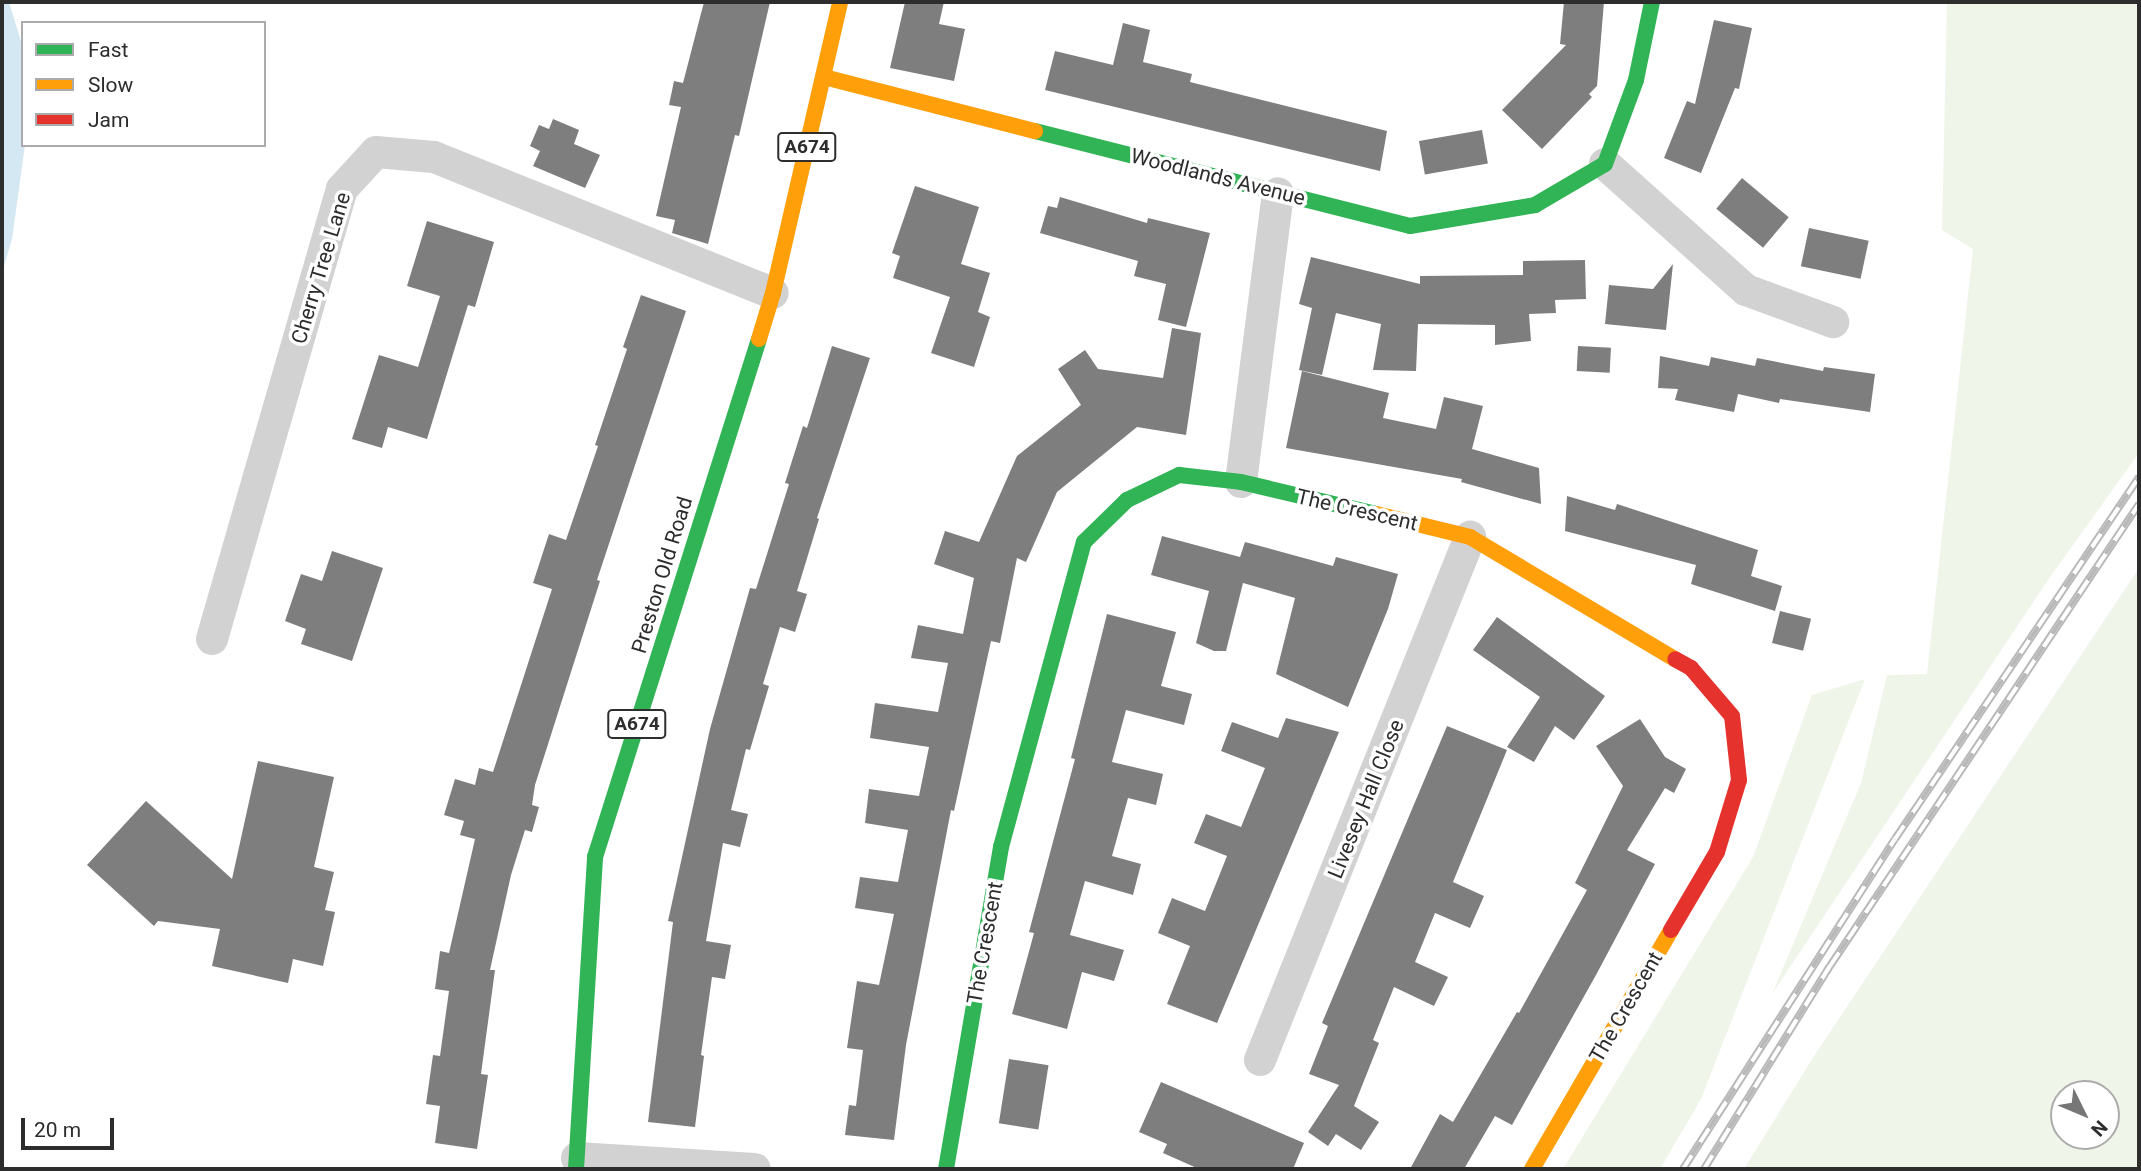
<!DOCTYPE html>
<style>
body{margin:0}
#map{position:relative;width:2141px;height:1171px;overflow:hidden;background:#fff;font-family:Roboto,sans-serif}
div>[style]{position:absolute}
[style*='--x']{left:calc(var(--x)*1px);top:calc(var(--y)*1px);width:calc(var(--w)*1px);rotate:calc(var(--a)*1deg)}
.green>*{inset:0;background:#f0f5ea}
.water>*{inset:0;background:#d4e8f3}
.building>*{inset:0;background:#7e7e7e;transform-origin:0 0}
.street>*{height:32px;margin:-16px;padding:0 16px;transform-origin:16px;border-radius:16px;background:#d2d2d2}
.fast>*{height:16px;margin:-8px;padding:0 8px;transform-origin:8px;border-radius:8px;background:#30b455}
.slow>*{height:16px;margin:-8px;padding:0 8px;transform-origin:8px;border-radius:8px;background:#ff9f0a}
.jam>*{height:16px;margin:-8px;padding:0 8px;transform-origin:8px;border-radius:8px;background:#e5322d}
.rail>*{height:8px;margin-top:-4px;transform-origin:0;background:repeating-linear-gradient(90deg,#fff 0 16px,#b9b9b9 0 32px);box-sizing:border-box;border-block:2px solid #b9b9b9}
span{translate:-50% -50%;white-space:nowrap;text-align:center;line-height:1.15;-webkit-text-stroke:7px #fff;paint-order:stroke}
.shield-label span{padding:2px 5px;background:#fff;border:2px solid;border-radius:5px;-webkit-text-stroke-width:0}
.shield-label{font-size:19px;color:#2d2d2d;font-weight:700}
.street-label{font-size:21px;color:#2d2d2d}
.frame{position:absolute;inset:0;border:4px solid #2d2d2d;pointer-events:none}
.legend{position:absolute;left:21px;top:21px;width:245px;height:126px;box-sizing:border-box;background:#fff;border:2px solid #ababab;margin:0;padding:9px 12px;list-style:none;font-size:21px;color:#2d2d2d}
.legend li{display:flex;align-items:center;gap:14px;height:35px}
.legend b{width:35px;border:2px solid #ababab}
.north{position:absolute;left:2050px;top:1080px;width:70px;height:70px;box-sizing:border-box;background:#fff;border:2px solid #ababab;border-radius:50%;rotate:133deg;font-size:19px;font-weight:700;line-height:28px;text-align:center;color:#2d2d2d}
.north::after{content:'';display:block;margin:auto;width:24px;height:32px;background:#767676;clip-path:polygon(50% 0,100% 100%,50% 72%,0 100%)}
.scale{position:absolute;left:21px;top:1118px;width:93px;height:32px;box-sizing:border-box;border:4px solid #2d2d2d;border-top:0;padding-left:9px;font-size:21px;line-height:24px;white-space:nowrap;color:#2d2d2d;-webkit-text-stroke:5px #fff;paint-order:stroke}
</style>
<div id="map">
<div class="green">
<div style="clip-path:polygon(1947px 2px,2139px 2px,2139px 453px,2048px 580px,1772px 994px,1861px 783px,1887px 675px,1927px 674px,1973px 249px,1942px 230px)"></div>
<div style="clip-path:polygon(evenodd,2139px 568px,2139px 1169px,1744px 1169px,1814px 1056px,2139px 568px,2064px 1094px,2106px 1094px,2106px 1136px,2064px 1136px,2064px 1094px)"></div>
<div style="clip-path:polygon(1865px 679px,1701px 1099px,1660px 1169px,1563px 1169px,1753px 857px,1812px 695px)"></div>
</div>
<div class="water">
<div style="clip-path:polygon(2px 2px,9px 2px,23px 48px,25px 145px,12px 239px,2px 273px)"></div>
</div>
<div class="building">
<div style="clip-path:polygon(704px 2px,770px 2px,739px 136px,735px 135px,708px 244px,672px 233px,675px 220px,656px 216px,681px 107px,669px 105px,674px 81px,683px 83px)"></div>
<div style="clip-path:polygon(905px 2px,944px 2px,939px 24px,965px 29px,954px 81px,890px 68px)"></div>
<div style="clip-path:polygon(1564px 2px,1604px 2px,1597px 86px,1589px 94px,1592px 97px,1542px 149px,1502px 110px,1566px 45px,1560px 44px)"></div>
<div style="clip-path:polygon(1714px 20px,1752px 28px,1739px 89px,1735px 88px,1701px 173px,1664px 158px,1687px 101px,1695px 104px)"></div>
<div style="clip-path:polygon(1123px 23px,1150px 30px,1143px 62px,1192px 74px,1190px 82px,1387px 131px,1380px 171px,1045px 90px,1055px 51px,1113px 65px)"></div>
<div style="clip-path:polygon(553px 119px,579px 130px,574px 144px,600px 155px,585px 188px,533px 166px,540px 151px,530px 146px,539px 125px,549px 129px)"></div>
<div style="left:1482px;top:130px;width:34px;height:64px;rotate:80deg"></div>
<div style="left:1742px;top:178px;width:61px;height:40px;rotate:40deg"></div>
<div style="clip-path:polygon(915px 186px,979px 207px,961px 264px,990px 273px,978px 312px,990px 317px,974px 367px,931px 353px,950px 297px,893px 278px,900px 256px,892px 253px)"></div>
<div style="clip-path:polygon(1060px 197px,1147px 223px,1148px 218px,1210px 233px,1186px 327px,1158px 320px,1166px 284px,1134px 276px,1138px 261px,1040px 233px,1048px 206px,1057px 208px)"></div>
<div style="clip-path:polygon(427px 221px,494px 242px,475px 307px,468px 305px,427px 439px,388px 427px,382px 448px,352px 439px,379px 355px,418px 367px,440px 296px,407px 286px)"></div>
<div style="left:1809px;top:228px;width:61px;height:39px;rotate:12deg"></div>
<div style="clip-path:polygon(1311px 257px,1420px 284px,1420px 276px,1523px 275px,1523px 261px,1585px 260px,1586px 299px,1555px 300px,1556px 313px,1529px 314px,1531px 341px,1495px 345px,1495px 325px,1418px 324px,1416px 371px,1373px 370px,1381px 324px,1336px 313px,1322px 375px,1299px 370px,1312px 308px,1299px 304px)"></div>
<div style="clip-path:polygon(1673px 264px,1666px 330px,1605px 324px,1609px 285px,1653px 289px)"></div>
<div style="clip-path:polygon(641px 295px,686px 311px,597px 580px,600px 581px,535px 785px,532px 805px,539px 807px,532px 832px,525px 830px,511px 875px,490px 970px,495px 970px,481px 1074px,488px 1075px,477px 1149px,435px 1143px,440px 1106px,426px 1104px,433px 1055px,440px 1056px,449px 991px,435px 989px,440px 951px,449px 953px,475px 839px,460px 835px,464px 821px,444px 815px,455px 779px,475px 785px,479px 768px,493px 772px,552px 589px,533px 583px,549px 534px,566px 540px,598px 446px,595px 445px,627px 349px,623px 347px)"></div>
<div style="clip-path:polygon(1172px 328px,1201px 333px,1186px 435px,1137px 427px,1057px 492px,1026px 562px,1017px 558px,1000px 643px,991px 641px,954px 811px,951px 810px,906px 1045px,894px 1140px,845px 1135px,849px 1105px,856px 1106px,863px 1050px,847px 1048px,857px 981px,879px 985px,894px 914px,855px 908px,860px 877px,898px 882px,908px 830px,865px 823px,869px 789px,919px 796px,929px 747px,870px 738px,875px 703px,938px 712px,948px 663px,911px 658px,918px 625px,963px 634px,974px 578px,934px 564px,945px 531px,979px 542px,1017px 456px,1081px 405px,1058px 369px,1085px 350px,1098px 369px,1163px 378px)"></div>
<div style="clip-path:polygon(832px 346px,870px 358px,817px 518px,819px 519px,797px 591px,807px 594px,795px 632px,780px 627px,763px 684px,769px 686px,750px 750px,746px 749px,731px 810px,748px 814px,740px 847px,723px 843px,706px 941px,731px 945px,725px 979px,712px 977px,701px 1055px,704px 1056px,695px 1127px,648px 1122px,673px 922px,668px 921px,710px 729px,750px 588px,756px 589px,789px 484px,785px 483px,803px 426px,807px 428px)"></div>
<div style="left:1578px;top:346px;width:33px;height:25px;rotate:3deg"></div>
<div style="clip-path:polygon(1660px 356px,1709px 366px,1711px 357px,1755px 366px,1757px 358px,1823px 371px,1824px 367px,1875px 374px,1870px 412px,1780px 399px,1779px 403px,1738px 394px,1734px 412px,1675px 400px,1678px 389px,1658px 388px)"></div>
<div style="clip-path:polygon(1302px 371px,1389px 393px,1383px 418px,1436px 429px,1444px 397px,1483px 406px,1472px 449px,1539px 468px,1541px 504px,1461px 482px,1462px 479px,1286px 448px)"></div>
<div style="clip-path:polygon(1567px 496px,1615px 510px,1617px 504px,1758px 550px,1751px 576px,1782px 586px,1775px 611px,1691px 584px,1696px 565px,1565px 531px)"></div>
<div style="clip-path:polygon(1162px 536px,1240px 557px,1245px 542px,1333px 566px,1336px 557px,1398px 574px,1388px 609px,1348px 707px,1276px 674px,1295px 598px,1243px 583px,1226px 651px,1214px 651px,1196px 643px,1209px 591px,1151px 575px)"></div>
<div style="clip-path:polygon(332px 551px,383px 568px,352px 661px,301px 644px,306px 629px,285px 621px,301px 574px,322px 581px)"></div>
<div style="left:1780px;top:611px;width:32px;height:33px;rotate:14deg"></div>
<div style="clip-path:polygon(1107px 614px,1176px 632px,1161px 686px,1192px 694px,1184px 725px,1126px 710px,1112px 762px,1163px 774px,1156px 805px,1128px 798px,1112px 856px,1141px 864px,1133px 895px,1085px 881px,1070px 935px,1124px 950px,1114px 981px,1082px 972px,1067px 1029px,1012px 1014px,1034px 933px,1029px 932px,1075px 759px,1071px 758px)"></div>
<div style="clip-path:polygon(1497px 617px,1605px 696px,1574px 740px,1555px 726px,1534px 762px,1507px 747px,1540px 697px,1473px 650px)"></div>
<div style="clip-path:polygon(1286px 718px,1339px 732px,1217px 1023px,1167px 1004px,1190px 946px,1158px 933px,1172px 898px,1205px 911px,1227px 856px,1194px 843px,1206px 814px,1241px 827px,1265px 768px,1221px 751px,1232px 722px,1278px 738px)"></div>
<div style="clip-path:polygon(1640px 719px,1665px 757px,1686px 769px,1674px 793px,1665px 788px,1627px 850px,1655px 864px,1596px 975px,1512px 1125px,1495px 1116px,1464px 1169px,1410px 1169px,1440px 1114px,1453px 1122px,1517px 1012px,1519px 1013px,1587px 890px,1575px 883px,1623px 786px,1596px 746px)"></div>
<div style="clip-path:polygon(1447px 726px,1507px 750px,1453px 882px,1484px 896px,1470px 928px,1435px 913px,1415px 962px,1448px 977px,1434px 1006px,1394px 987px,1373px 1040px,1379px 1043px,1354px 1106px,1379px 1122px,1361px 1150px,1336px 1134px,1328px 1146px,1308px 1132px,1339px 1085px,1309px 1074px,1328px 1026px,1322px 1023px)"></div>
<div style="clip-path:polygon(258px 761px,334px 777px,314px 867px,334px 872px,325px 910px,335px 912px,323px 966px,293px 959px,288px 983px,212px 966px,220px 929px,158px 921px,154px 926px,87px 865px,146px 801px,232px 879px)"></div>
<div style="left:1009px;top:1059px;width:40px;height:65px;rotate:9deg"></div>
<div style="clip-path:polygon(1161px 1082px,1304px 1143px,1293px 1169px,1199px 1169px,1163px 1153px,1167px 1144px,1139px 1132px)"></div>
</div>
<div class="street">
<div style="--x:1605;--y:164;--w:189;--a:41.8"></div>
<div style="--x:1746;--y:290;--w:93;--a:20.2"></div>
<div style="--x:1241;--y:482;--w:291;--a:-82.7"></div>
<div style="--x:212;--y:639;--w:468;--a:-73.9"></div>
<div style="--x:342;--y:189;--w:50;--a:-47.4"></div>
<div style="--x:376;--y:152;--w:58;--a:4.9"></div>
<div style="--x:434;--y:157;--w:365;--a:21.9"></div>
<div style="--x:1260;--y:1060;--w:564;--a:-68.12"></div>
<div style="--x:577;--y:1158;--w:178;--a:3.5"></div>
</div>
<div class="fast">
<div style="--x:1035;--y:131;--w:387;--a:14.2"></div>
<div style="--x:1410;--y:226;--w:127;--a:-9.5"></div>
<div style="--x:1535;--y:205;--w:81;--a:-30.4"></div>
<div style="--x:1605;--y:164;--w:90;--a:-69.7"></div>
<div style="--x:1636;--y:80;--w:80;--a:-78.4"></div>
<div style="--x:576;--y:1169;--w:313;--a:-86.5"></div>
<div style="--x:595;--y:857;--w:543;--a:-72.43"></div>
<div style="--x:946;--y:1169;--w:327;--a:-80.3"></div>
<div style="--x:1001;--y:847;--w:316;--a:-74.8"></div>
<div style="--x:1084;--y:542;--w:60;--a:-44.3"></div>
<div style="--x:1127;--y:500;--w:58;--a:-25.7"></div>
<div style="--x:1179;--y:475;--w:62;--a:6.4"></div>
<div style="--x:1241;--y:482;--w:139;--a:13.3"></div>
</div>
<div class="slow">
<div style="--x:824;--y:77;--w:218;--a:14.4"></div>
<div style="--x:759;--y:339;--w:48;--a:-73.1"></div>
<div style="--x:773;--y:293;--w:299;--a:-77"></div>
<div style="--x:1376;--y:514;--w:97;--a:13.7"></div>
<div style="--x:1470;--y:537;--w:239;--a:30.8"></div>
<div style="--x:1532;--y:1169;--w:276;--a:-59.8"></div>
</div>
<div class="jam">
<div style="--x:1671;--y:930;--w:91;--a:-59.5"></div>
<div style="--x:1717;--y:852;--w:75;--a:-73"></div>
<div style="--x:1739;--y:780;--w:64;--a:-96.2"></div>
<div style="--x:1732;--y:716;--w:63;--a:-130.5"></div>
<div style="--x:1691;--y:668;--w:18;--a:-151"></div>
</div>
<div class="rail">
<div style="--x:1683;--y:1169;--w:392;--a:-57.3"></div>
<div style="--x:1895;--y:839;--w:437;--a:-56"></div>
<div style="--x:1704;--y:1169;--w:239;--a:-58.2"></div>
<div style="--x:1830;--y:966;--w:556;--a:-56.22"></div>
</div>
<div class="shield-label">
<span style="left:807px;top:147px">A674</span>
<span style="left:637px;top:724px">A674</span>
</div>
<div class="street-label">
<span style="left:1218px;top:177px;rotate:14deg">Woodlands Avenue</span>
<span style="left:321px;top:268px;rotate:-73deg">Cherry Tree Lane</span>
<span style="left:1357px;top:510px;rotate:13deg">The Crescent</span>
<span style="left:662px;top:575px;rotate:-73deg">Preston Old Road</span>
<span style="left:1366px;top:799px;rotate:-68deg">Livesey Hall Close</span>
<span style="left:985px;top:943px;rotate:-80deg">The Crescent</span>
<span style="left:1626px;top:1007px;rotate:-60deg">The Crescent</span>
</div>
<div class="frame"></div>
<ul class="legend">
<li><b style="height:9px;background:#30b455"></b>Fast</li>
<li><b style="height:9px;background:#ff9f0a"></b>Slow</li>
<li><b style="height:9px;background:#e5322d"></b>Jam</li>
</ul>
<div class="north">N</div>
<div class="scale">20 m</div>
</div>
